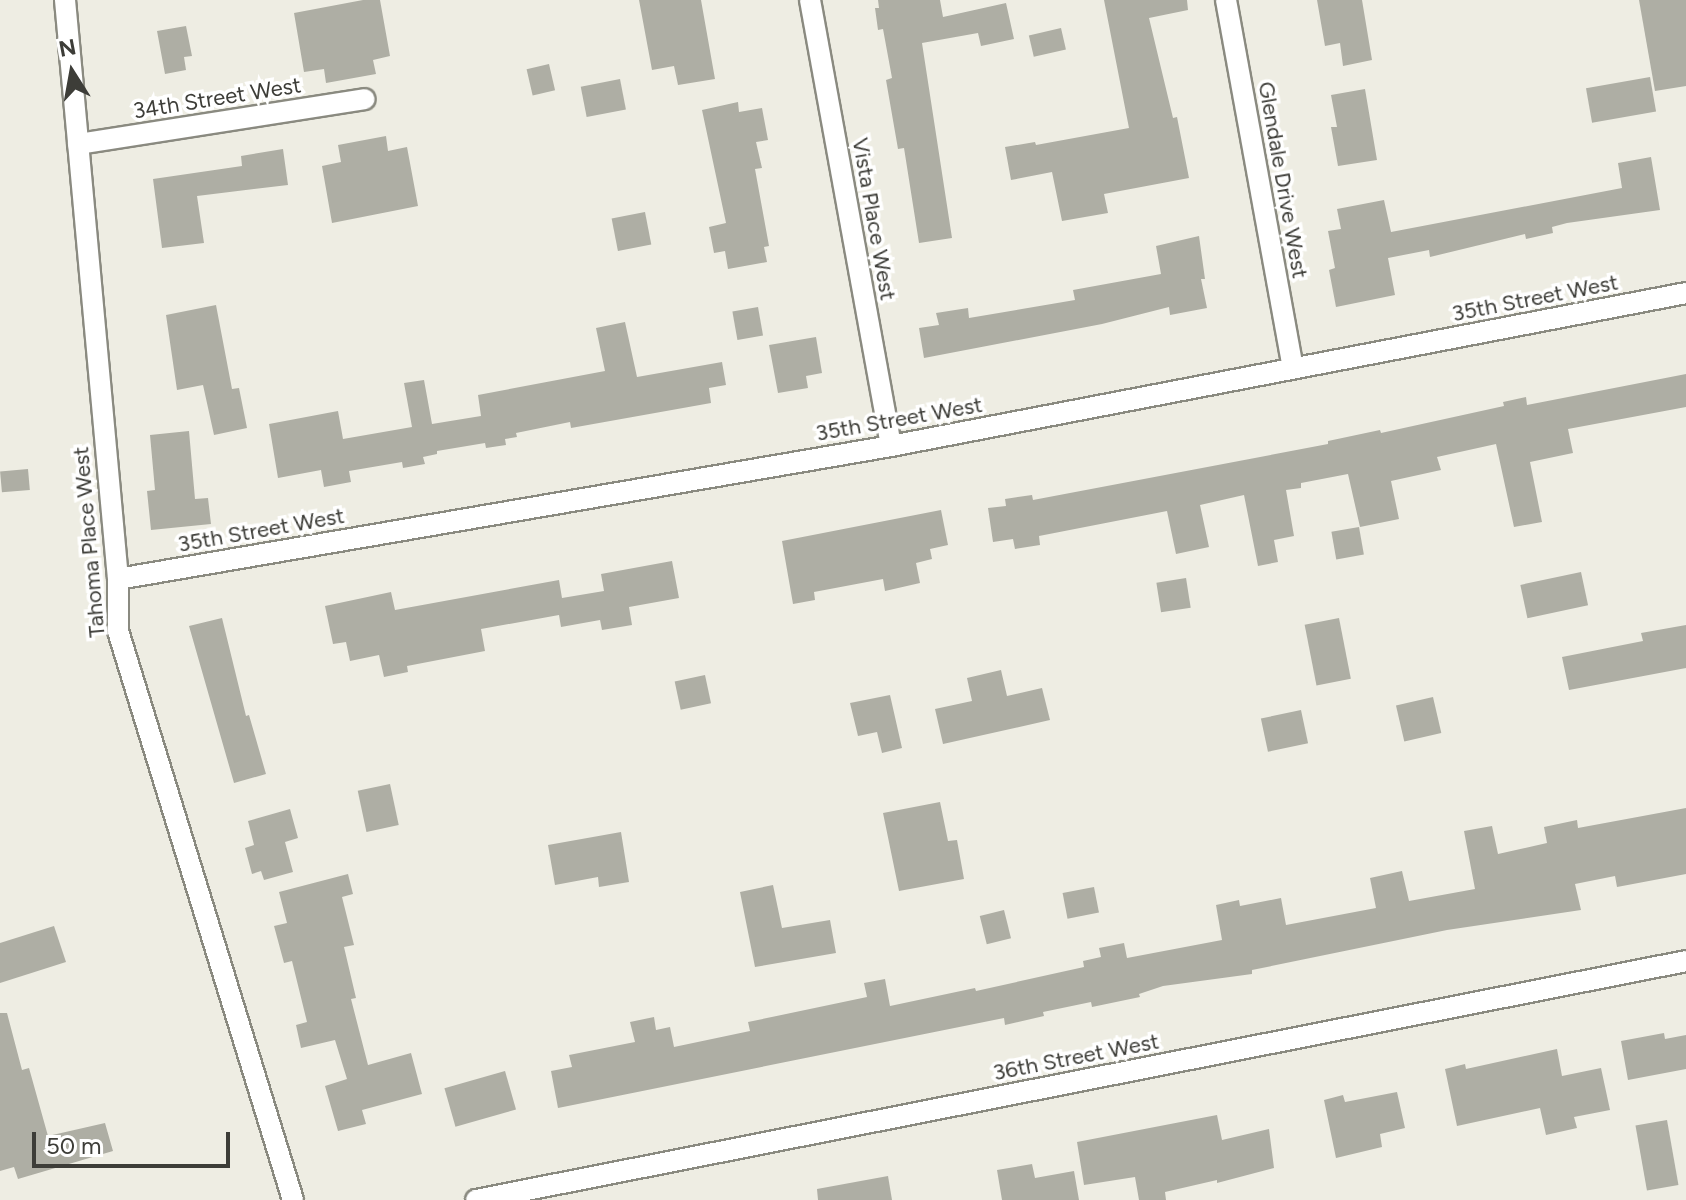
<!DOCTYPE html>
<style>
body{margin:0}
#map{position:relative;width:1686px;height:1200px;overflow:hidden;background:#eeede3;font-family:Figtree,sans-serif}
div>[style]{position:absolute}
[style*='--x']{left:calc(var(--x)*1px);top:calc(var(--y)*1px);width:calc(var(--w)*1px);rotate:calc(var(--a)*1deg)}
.building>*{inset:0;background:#aeaea4;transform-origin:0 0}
.roads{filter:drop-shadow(2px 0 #8a8a80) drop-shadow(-2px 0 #8a8a80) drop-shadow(0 2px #8a8a80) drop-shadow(0 -2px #8a8a80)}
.minor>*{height:20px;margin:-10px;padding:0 10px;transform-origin:10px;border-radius:10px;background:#fff}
span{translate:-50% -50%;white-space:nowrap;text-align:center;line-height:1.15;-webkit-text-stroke:7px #fff;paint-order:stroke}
.street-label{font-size:22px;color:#3d3d38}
.north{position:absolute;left:32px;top:32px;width:80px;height:80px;-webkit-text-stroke:6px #fff;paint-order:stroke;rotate:349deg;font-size:22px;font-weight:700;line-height:32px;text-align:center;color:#3d3d38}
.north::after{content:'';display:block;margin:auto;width:28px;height:36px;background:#3d3d38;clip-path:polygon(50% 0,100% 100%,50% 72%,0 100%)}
.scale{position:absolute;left:32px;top:1132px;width:198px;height:36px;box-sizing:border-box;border:4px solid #3d3d38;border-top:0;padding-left:10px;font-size:24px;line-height:28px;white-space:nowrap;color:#3d3d38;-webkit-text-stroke:6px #fff;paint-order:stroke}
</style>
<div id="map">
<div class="building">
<div style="clip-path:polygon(363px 0,380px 0,390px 56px,373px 60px,376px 74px,326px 83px,324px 69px,304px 72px,294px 13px)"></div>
<div style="clip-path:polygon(639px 0,701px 0,715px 79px,678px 85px,674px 66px,652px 70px)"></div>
<div style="clip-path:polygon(878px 0,940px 0,943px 17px,1006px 3px,1014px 39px,981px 46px,978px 33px,922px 43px,952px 238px,919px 243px,904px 148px,898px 149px,886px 80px,892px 78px,883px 29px,878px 30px,875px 8px,879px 8px)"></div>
<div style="clip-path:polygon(1104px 0,1187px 0,1188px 10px,1149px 18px,1173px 118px,1177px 117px,1189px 178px,1104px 194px,1108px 213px,1062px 221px,1052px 172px,1011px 180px,1005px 147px,1035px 142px,1036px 145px,1129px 128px)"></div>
<div style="clip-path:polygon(1317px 0,1362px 0,1372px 60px,1343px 66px,1340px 43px,1325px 46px)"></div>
<div style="clip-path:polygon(1639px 0,1686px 0,1686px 86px,1655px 91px)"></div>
<div style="clip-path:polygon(186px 26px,192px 56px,184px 57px,186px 70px,165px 74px,157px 31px)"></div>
<div style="left:1061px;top:28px;width:22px;height:33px;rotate:77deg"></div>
<div style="left:549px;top:64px;width:27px;height:23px;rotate:77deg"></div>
<div style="left:1650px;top:77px;width:35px;height:65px;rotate:80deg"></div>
<div style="left:620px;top:79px;width:31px;height:40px;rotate:79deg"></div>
<div style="clip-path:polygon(1365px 89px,1377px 160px,1338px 166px,1331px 127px,1337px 127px,1331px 95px)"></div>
<div style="clip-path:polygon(738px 102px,739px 112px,762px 108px,768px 140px,756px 142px,762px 168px,755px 169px,769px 246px,764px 247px,767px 262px,728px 269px,725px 251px,714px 253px,709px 227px,726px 223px,702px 110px)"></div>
<div style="clip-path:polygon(386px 136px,388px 151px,407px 147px,418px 206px,332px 223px,322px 166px,341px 162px,338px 145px)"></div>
<div style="clip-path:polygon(283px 149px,288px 185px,197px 196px,204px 243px,162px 248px,153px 179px,242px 166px,241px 156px)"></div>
<div style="clip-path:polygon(1651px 157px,1660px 210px,1567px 223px,1552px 227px,1553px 233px,1526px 239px,1525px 234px,1430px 257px,1429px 250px,1388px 258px,1395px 295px,1336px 307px,1329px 270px,1335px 268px,1328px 231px,1341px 229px,1337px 209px,1384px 200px,1391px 232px,1622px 188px,1618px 163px)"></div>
<div style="left:645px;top:212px;width:33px;height:34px;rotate:79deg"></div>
<div style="clip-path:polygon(1199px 236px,1205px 279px,1201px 279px,1207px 308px,1170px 315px,1169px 307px,1102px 324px,924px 358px,919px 328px,939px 325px,936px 313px,968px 308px,969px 318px,1075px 300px,1073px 290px,1161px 274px,1156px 246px)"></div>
<div style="clip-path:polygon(216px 305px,232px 389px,239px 388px,247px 428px,214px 435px,203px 385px,177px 390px,166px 315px)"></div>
<div style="left:758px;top:307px;width:29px;height:26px;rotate:80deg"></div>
<div style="clip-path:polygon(625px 322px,637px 377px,722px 362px,726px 385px,709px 388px,711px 403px,571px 428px,570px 422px,516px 433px,517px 437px,505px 439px,506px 445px,486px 448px,485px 443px,437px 451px,437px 454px,423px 457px,425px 464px,403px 468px,402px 462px,349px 471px,351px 482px,324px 487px,321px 470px,278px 478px,269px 424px,338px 411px,343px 439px,412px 427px,404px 383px,424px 380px,432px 424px,481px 416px,478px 395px,605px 371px,596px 328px)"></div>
<div style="clip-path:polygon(816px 337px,822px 373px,806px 376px,808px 388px,778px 393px,769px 345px)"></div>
<div style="clip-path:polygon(1686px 374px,1686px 407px,1568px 429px,1573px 453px,1530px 462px,1542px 522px,1514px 527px,1496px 444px,1437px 457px,1441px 470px,1391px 481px,1399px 519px,1360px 527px,1348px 474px,1301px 483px,1301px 488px,1286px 490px,1294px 536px,1274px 540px,1278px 562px,1258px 566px,1244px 495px,1200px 505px,1209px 547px,1176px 554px,1167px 511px,1039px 536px,1040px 545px,1015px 549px,1013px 539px,993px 542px,988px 508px,1006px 506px,1005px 499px,1032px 495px,1033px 500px,1328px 444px,1328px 441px,1380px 430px,1381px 433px,1504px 406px,1503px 402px,1526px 397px,1527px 405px)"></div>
<div style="clip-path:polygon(189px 431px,195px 499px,208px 498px,211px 524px,151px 530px,147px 491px,155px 490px,150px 435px)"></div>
<div style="left:28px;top:469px;width:21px;height:28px;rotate:85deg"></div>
<div style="clip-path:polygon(941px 510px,948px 545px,930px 549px,932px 559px,916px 563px,920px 583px,885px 591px,883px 579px,814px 592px,815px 600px,793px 604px,782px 541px)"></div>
<div style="left:1359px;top:527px;width:28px;height:28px;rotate:80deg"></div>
<div style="clip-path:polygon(672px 561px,679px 598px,629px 607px,632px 625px,602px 630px,600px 620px,561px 627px,559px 615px,481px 629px,485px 651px,407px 666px,408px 672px,384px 677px,379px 655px,350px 661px,346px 642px,333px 644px,325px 606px,391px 592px,395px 610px,559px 580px,562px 598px,604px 591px,601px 574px)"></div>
<div style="left:1581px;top:572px;width:34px;height:62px;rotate:78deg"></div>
<div style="left:1186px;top:578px;width:30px;height:30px;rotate:81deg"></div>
<div style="clip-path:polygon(222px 618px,246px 716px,249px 715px,266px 774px,234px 783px,189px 626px)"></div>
<div style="left:1339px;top:618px;width:62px;height:35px;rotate:79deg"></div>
<div style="clip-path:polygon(1686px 625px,1686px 668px,1569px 690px,1562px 657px,1643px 641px,1641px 633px)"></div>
<div style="clip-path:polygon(1001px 670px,1007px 696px,1042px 688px,1050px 720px,943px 744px,935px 709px,972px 701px,967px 678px)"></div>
<div style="left:705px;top:675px;width:29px;height:31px;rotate:78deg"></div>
<div style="clip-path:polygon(890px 695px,902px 748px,882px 753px,877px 732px,858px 736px,850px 703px)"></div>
<div style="left:1433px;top:697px;width:37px;height:38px;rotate:77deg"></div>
<div style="left:1301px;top:710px;width:34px;height:41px;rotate:78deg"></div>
<div style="left:390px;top:784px;width:42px;height:33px;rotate:78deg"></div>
<div style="clip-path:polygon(940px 802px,948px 841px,957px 840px,964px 879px,899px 891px,883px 813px)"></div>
<div style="clip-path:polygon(1686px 808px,1686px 874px,1617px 887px,1615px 876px,1575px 884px,1581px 910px,1447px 930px,1252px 970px,1252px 974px,1163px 986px,1139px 994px,1140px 997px,1092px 1007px,1091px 1002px,1043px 1012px,1044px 1016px,1005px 1025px,1004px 1018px,558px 1108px,551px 1071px,572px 1067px,569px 1055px,635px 1042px,630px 1022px,654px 1017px,656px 1030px,670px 1027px,674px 1047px,750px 1031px,748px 1022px,867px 997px,864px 983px,885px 979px,890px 1006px,975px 988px,976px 991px,1084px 967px,1083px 961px,1101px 957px,1099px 948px,1124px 943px,1127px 958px,1222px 940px,1216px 905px,1239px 900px,1240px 906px,1281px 898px,1286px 925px,1376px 908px,1370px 878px,1402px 871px,1409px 901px,1475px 889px,1464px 831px,1492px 826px,1498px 854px,1547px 843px,1544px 827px,1577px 820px,1578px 828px)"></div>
<div style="clip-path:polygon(290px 809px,298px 838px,285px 842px,293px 872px,264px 880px,261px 871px,252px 874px,245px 848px,254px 845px,248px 821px)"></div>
<div style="clip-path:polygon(621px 832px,629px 882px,599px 887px,598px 877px,555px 885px,548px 845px)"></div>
<div style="clip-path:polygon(348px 874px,353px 894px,342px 897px,354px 945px,344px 947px,356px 998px,351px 999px,368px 1065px,411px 1053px,422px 1094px,362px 1110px,366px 1124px,338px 1131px,325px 1086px,347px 1079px,335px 1040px,301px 1048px,296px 1025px,307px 1022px,292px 961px,284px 963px,274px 926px,287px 923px,279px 892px)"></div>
<div style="clip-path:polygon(773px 885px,782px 928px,830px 920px,836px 953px,755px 967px,740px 892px)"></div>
<div style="left:1094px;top:887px;width:26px;height:32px;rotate:79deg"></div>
<div style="left:1004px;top:910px;width:29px;height:25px;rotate:76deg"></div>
<div style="clip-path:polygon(54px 926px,66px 962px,0 983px,0 943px)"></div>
<div style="clip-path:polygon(0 1013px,7px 1013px,22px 1070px,29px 1068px,48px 1136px,105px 1123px,113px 1151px,18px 1179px,14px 1167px,0 1171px)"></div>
<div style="clip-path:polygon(1664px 1033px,1665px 1039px,1686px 1035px,1686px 1069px,1628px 1080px,1621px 1041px)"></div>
<div style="clip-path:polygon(1557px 1049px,1562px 1076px,1601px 1068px,1610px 1110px,1574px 1117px,1577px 1128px,1546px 1135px,1540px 1108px,1457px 1126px,1445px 1069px,1465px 1064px,1466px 1069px)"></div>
<div style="left:505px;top:1071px;width:40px;height:63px;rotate:74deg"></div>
<div style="clip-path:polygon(1397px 1092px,1405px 1128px,1380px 1134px,1382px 1147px,1336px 1158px,1324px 1100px,1343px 1095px,1345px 1102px)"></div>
<div style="clip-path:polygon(1217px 1115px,1222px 1140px,1269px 1129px,1274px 1168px,1217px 1183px,1217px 1180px,1165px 1192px,1166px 1200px,1139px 1200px,1135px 1177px,1084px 1185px,1077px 1142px)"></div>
<div style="left:1667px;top:1120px;width:66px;height:32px;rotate:80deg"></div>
<div style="clip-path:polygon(1032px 1164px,1035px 1178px,1074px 1171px,1079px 1200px,1002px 1200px,997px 1170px)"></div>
<div style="clip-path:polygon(888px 1176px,892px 1200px,818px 1200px,817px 1189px)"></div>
</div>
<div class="roads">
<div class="minor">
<div style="--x:65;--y:0;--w:581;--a:84.77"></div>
<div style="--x:118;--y:579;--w:52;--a:90"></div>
<div style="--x:118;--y:631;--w:595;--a:72.9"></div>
<div style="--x:810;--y:0;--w:453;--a:79.7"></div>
<div style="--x:1226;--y:0;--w:374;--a:79.7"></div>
<div style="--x:78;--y:144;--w:290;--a:-8.9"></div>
<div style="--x:118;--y:579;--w:784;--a:-9.76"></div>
<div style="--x:891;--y:446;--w:810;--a:-10.89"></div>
<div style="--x:476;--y:1200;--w:1233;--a:-11.17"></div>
</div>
</div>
<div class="street-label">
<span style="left:217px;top:98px;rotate:-9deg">34th Street West</span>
<span style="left:1283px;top:180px;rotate:80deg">Glendale Drive West</span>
<span style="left:874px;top:219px;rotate:80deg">Vista Place West</span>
<span style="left:1535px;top:298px;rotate:-11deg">35th Street West</span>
<span style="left:899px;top:419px;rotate:-10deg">35th Street West</span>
<span style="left:261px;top:530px;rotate:-10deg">35th Street West</span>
<span style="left:89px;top:542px;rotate:-95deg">Tahoma Place West</span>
<span style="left:1076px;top:1057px;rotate:-11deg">36th Street West</span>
</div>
<div class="north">N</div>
<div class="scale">50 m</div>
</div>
